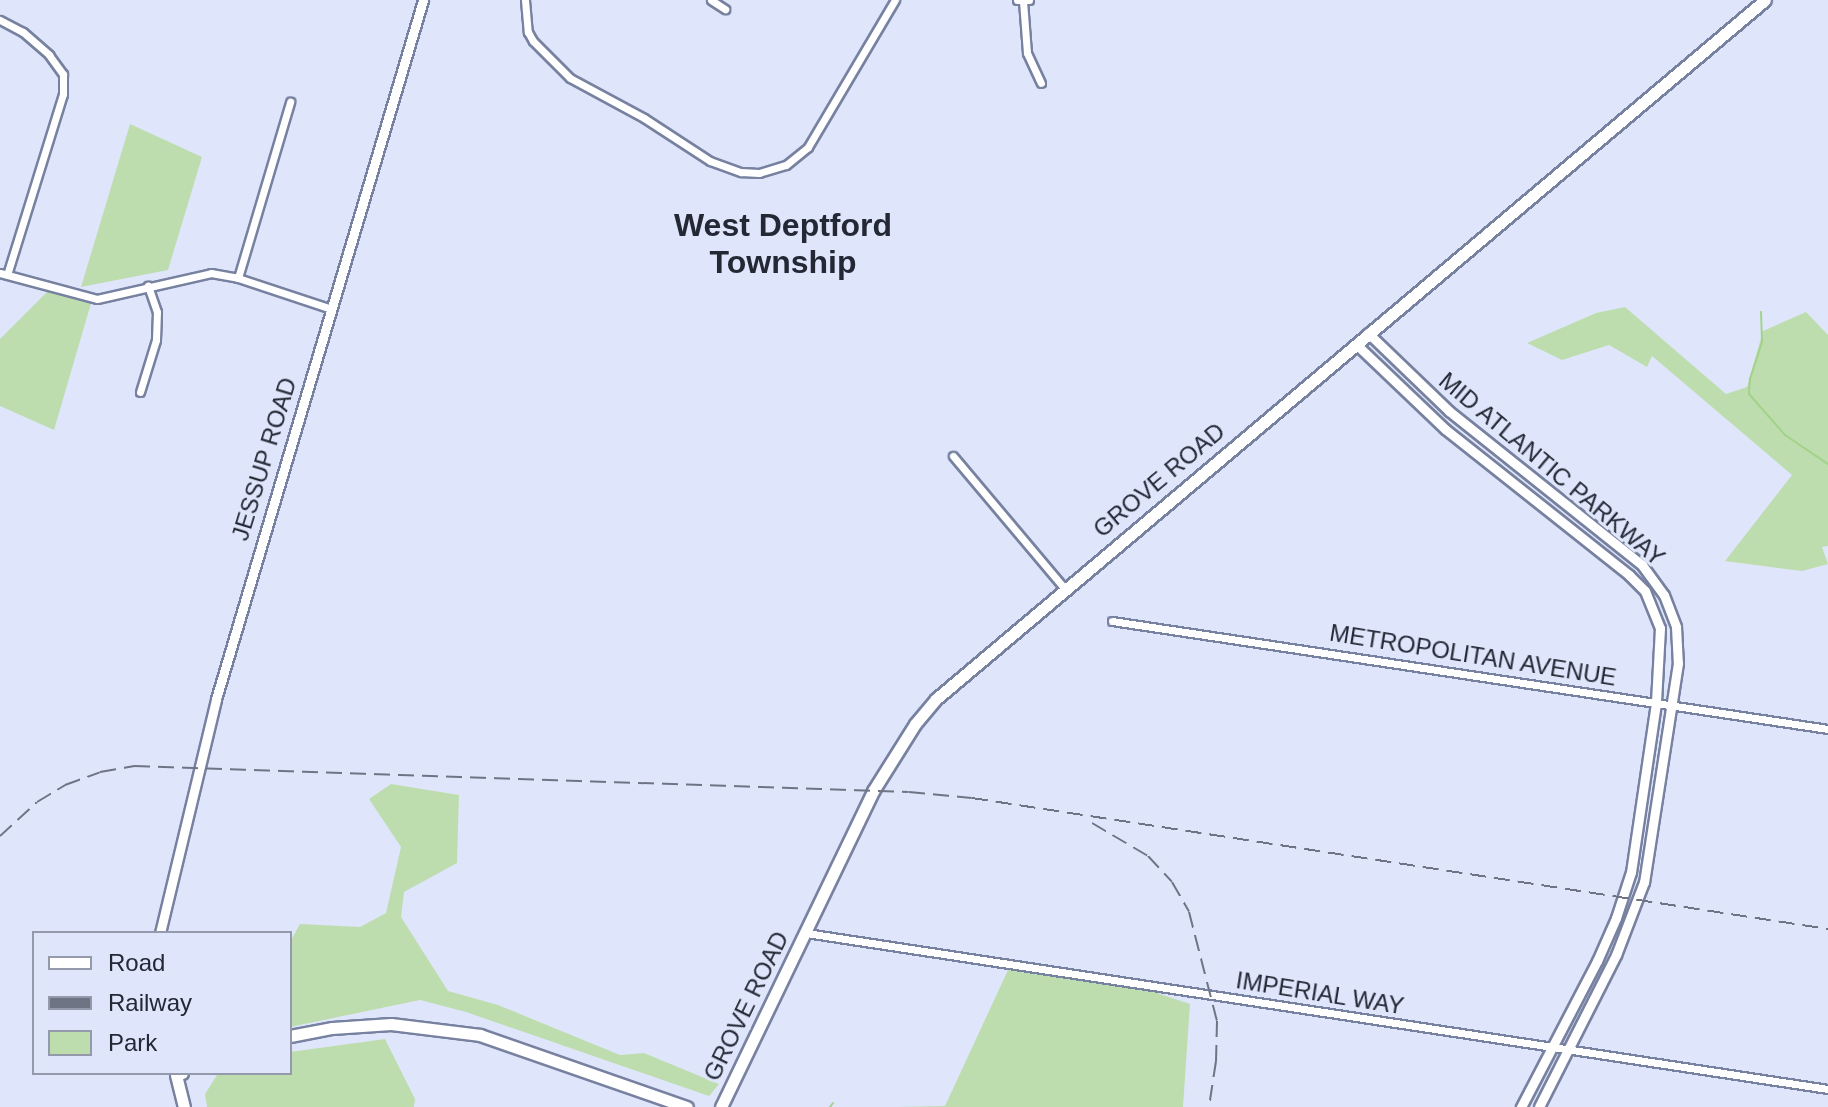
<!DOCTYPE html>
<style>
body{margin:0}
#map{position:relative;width:1828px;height:1107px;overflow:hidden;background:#dfe6fb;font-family:Helvetica,sans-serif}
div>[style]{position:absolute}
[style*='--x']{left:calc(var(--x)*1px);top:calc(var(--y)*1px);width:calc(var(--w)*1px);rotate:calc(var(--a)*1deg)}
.green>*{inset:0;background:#beddaf}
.stream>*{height:2px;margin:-1px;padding:0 1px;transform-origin:1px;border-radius:1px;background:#a3d289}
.roads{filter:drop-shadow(2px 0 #7781a0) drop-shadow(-2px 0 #7781a0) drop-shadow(0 2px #7781a0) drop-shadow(0 -2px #7781a0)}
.minor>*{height:7px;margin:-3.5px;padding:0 3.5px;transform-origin:3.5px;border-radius:3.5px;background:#fff}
.tertiary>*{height:9px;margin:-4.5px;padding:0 4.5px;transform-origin:4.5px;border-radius:4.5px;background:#fff}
.secondary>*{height:11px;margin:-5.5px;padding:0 5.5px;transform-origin:5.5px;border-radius:5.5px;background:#fff}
.rail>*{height:2px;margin-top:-1px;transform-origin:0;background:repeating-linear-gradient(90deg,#6e7484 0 16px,transparent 0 24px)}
span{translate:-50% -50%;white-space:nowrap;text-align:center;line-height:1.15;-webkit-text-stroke:6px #dfe6fb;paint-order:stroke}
.street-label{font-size:24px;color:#242835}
.district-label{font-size:32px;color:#242835;font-weight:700}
.legend{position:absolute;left:32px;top:931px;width:260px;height:144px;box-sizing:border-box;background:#dfe6fb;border:2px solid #949aac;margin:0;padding:10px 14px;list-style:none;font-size:24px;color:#242835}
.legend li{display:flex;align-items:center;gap:16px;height:40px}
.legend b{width:40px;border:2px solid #949aac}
</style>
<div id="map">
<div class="green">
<div style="clip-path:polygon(130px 124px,202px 157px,168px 270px,81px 287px)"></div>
<div style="clip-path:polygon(48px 291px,92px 300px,54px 430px,0 406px,0 339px)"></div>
<div style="clip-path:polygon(1625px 307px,1726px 394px,1747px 387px,1763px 331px,1806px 312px,1828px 335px,1828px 546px,1822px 547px,1828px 564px,1802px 571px,1725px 561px,1792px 475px,1652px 356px,1647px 367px,1609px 345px,1562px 360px,1527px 343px,1596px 313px)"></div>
<div style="clip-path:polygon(391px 784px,459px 795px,457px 863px,404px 892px,401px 917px,448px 991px,498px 1005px,620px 1055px,644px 1053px,719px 1084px,709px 1096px,466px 1012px,420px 1000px,290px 1027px,290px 942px,300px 924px,360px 927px,386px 913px,401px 847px,369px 799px)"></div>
<div style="clip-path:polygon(1008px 970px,1154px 992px,1190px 1004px,1183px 1107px,895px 1107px,945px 1106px)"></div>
<div style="clip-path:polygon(385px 1039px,415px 1099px,414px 1107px,207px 1107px,205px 1094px,217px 1075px,290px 1073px,290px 1052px)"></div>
</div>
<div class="stream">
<div style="--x:1761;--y:312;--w:30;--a:88"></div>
<div style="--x:1762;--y:342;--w:38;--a:108"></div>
<div style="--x:1750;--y:378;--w:16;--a:94"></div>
<div style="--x:1749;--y:394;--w:55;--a:48.7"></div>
<div style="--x:1785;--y:435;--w:52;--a:34"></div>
<div style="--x:830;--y:1107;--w:5;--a:-53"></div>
</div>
<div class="roads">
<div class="minor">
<div style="--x:525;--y:0;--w:32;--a:85"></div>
<div style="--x:528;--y:32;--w:10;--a:61"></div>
<div style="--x:533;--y:41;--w:52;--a:45"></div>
<div style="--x:570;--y:78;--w:84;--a:28.4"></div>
<div style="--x:644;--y:118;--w:79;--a:33.1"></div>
<div style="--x:710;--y:161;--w:33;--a:20"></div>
<div style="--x:741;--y:172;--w:18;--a:3"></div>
<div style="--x:759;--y:173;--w:28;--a:-17"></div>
<div style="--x:786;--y:165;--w:28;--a:-39"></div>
<div style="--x:808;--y:147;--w:171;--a:-59.4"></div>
<div style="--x:711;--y:0;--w:17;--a:33"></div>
<div style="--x:1017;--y:0;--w:12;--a:0"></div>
<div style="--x:1023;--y:1;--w:52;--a:85.6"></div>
<div style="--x:1027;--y:53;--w:33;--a:65"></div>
<div style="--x:0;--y:20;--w:26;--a:28"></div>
<div style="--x:23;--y:32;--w:35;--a:41"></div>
<div style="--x:49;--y:55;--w:24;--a:54"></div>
<div style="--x:63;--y:74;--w:20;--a:90"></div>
<div style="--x:63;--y:94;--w:189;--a:107.2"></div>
<div style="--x:0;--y:273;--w:100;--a:15"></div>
<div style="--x:97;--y:299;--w:117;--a:-12.8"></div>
<div style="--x:211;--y:273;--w:27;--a:10"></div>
<div style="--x:238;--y:278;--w:99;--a:18.3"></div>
<div style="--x:238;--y:278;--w:184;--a:-73.5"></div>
<div style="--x:140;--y:392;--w:54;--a:-72.9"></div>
<div style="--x:156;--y:340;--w:28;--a:-88"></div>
<div style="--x:157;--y:312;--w:28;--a:-109"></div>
<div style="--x:953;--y:456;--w:172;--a:49.9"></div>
<div style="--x:1112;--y:621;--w:724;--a:8.58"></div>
<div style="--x:806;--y:933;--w:1034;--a:8.68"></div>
</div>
<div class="tertiary">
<div style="--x:1368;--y:333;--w:112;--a:43.9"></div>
<div style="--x:1449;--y:411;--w:247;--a:38.6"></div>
<div style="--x:1642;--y:565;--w:37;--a:54"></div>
<div style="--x:1664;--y:595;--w:34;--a:69"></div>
<div style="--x:1676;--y:627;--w:36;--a:87"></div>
<div style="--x:1678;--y:663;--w:222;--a:98.8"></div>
<div style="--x:1644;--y:882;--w:78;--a:111"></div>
<div style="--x:1616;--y:955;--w:170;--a:116.9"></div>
<div style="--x:1356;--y:344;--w:123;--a:43.7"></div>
<div style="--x:1445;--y:429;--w:235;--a:38.4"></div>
<div style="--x:1629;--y:575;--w:23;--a:45"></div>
<div style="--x:1645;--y:591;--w:40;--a:68"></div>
<div style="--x:1660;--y:628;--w:75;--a:93.1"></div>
<div style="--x:1656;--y:703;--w:171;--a:98.4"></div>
<div style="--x:1631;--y:872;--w:48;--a:108.1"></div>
<div style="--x:1616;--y:918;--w:47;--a:113.8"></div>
<div style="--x:1597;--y:961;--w:165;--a:117.5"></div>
<div style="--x:160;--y:933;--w:241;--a:-76.5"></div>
<div style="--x:216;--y:699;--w:729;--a:-73.5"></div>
</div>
<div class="secondary">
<div style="--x:290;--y:1036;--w:43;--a:-10.8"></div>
<div style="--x:332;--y:1028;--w:59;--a:-3.9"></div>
<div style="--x:391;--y:1024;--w:90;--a:7"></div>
<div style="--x:480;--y:1035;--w:219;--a:19.2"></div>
<div style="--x:182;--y:1073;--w:6;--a:162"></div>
<div style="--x:176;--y:1075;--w:33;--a:76"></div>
<div style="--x:721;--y:1107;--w:351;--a:-64.3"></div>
<div style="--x:873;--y:791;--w:79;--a:-57.9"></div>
<div style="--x:915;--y:724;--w:33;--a:-50"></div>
<div style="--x:936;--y:699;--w:1084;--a:-40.14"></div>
</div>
</div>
<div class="rail">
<div style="--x:1092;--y:823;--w:65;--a:30.5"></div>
<div style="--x:1148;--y:856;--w:35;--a:47"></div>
<div style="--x:1172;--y:882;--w:34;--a:60"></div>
<div style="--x:1189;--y:912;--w:113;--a:75.6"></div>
<div style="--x:1217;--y:1021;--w:40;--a:91.4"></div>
<div style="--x:1216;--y:1061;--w:47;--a:98.7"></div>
<div style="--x:0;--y:836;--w:50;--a:-42.6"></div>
<div style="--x:37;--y:802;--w:33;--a:-31"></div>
<div style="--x:65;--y:785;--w:37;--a:-20"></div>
<div style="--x:100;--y:772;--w:35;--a:-10"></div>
<div style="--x:134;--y:766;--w:775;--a:1.92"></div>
<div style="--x:909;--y:792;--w:63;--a:5.4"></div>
<div style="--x:972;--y:798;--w:866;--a:8.7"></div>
</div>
<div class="street-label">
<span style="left:264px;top:459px;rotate:-73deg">JESSUP ROAD</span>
<span style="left:1552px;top:469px;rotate:40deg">MID ATLANTIC PARKWAY</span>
<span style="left:1159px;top:480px;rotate:-40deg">GROVE ROAD</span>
<span style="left:1473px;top:655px;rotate:9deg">METROPOLITAN AVENUE</span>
<span style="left:1320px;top:993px;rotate:9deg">IMPERIAL WAY</span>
<span style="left:746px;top:1006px;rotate:-64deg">GROVE ROAD</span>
</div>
<div class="district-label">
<span style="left:783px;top:244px">West Deptford<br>Township</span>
</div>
<ul class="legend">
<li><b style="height:10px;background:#fff"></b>Road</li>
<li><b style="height:10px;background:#6e7484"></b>Railway</li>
<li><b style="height:22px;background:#beddaf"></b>Park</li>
</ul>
</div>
